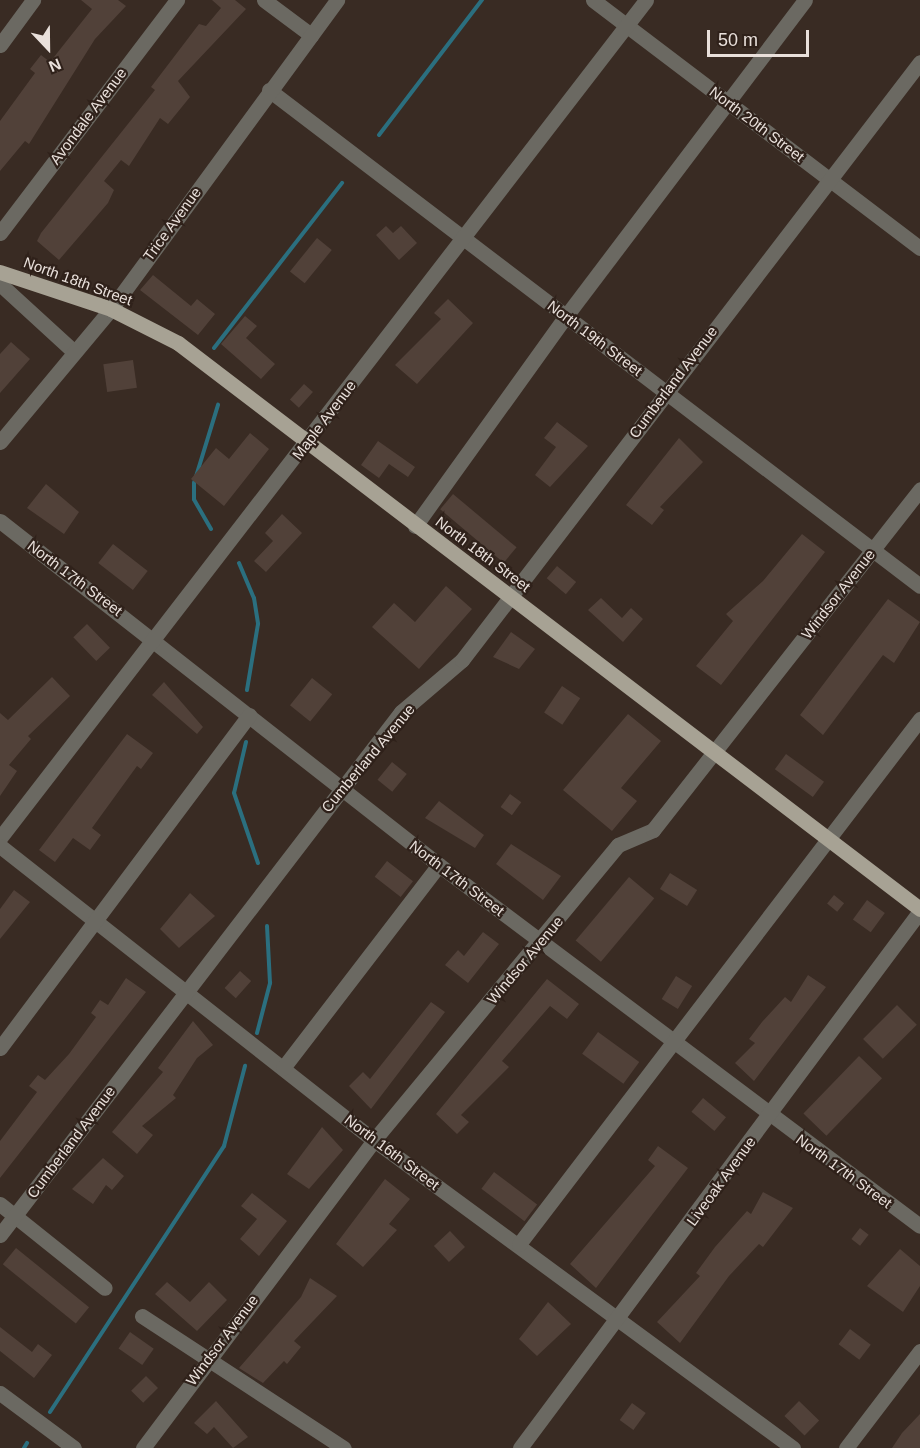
<!DOCTYPE html>
<style>
body{margin:0}
#map{position:relative;width:920px;height:1448px;overflow:hidden;background:#392b23;font-family:Arial,sans-serif}
div>[style]{position:absolute}
[style*='--x']{left:calc(var(--x)*1px);top:calc(var(--y)*1px);width:calc(var(--w)*1px);rotate:calc(var(--a)*1deg)}
.stream>*{height:4px;margin:-2px;padding:0 2px;transform-origin:2px;border-radius:2px;background:#2b6f7f}
.building>*{inset:0;background:#514139;transform-origin:0 0}
.minor>*{height:15px;margin:-7.5px;padding:0 7.5px;transform-origin:7.5px;border-radius:7.5px;background:#6b6962}
.major>*{height:15px;margin:-7.5px;padding:0 7.5px;transform-origin:7.5px;border-radius:7.5px;background:#a7a294}
span{translate:-50% -50%;white-space:nowrap;text-align:center;line-height:1.15;-webkit-text-stroke:4.5px #2f211a;paint-order:stroke}
.street-label{font-size:15px;color:#e9e0db}
.north{position:absolute;left:18px;top:18px;width:60px;height:60px;-webkit-text-stroke:4px #2f211a;paint-order:stroke;rotate:158deg;font-size:16px;font-weight:700;line-height:24px;text-align:center;color:#e9e0db}
.north::after{content:'';display:block;margin:auto;width:21px;height:27px;background:#e9e0db;clip-path:polygon(50% 0,100% 100%,50% 72%,0 100%)}
.scale{position:absolute;left:707px;top:30px;width:102px;height:27px;box-sizing:border-box;border:3px solid #e9e0db;border-top:0;padding-left:8px;font-size:18px;line-height:21px;white-space:nowrap;color:#e9e0db;-webkit-text-stroke:4px #2f211a;paint-order:stroke}
</style>
<div id="map">
<div class="stream">
<div style="--x:379;--y:135;--w:170;--a:-52.7"></div>
<div style="--x:214;--y:348;--w:209;--a:-52.2"></div>
<div style="--x:211;--y:529;--w:34;--a:-120"></div>
<div style="--x:194;--y:499;--w:16;--a:-90"></div>
<div style="--x:194;--y:483;--w:82;--a:-72.9"></div>
<div style="--x:239;--y:563;--w:38;--a:67"></div>
<div style="--x:254;--y:598;--w:26;--a:81"></div>
<div style="--x:258;--y:624;--w:67;--a:99.5"></div>
<div style="--x:246;--y:742;--w:52;--a:103.2"></div>
<div style="--x:234;--y:793;--w:74;--a:71.1"></div>
<div style="--x:257;--y:1033;--w:52;--a:-75.4"></div>
<div style="--x:270;--y:983;--w:57;--a:-93"></div>
<div style="--x:50;--y:1412;--w:318;--a:-56.8"></div>
<div style="--x:224;--y:1146;--w:83;--a:-75.3"></div>
<div style="--x:24;--y:1448;--w:6;--a:-59"></div>
</div>
<div class="building">
<div style="clip-path:polygon(81px 0,118px 0,126px 6px,95px 39px,29px 144px,25px 141px,0 171px,0 121px,35px 73px,30px 69px,41px 55px,50px 62px,92px 9px)"></div>
<div style="clip-path:polygon(212px 0,235px 0,246px 9px,178px 81px,190px 97px,168px 124px,160px 118px,129px 166px,121px 160px,104px 181px,114px 190px,108px 203px,59px 260px,37px 241px,41px 233px,155px 90px,151px 87px,199px 24px,206px 26px,221px 8px)"></div>
<div style="clip-path:polygon(386px 226px,393px 233px,401px 226px,417px 243px,399px 260px,376px 235px)"></div>
<div style="left:317px;top:238px;width:19px;height:43px;rotate:39deg"></div>
<div style="clip-path:polygon(153px 275px,191px 306px,197px 299px,215px 314px,198px 335px,140px 290px)"></div>
<div style="clip-path:polygon(448px 299px,473px 323px,417px 384px,395px 365px,441px 319px,434px 313px)"></div>
<div style="clip-path:polygon(245px 316px,257px 326px,246px 338px,275px 364px,261px 379px,221px 344px)"></div>
<div style="clip-path:polygon(11px 342px,30px 359px,0 393px,0 354px)"></div>
<div style="left:133px;top:360px;width:28px;height:30px;rotate:82deg"></div>
<div style="left:304px;top:384px;width:12px;height:21px;rotate:42deg"></div>
<div style="clip-path:polygon(557px 422px,588px 446px,550px 487px,535px 475px,556px 447px,544px 438px)"></div>
<div style="clip-path:polygon(250px 433px,269px 449px,224px 506px,191px 479px,216px 448px,229px 459px)"></div>
<div style="clip-path:polygon(679px 438px,703px 462px,660px 507px,664px 510px,652px 525px,626px 505px)"></div>
<div style="clip-path:polygon(378px 441px,415px 467px,408px 477px,389px 464px,379px 478px,361px 465px)"></div>
<div style="clip-path:polygon(46px 484px,79px 512px,64px 534px,27px 508px)"></div>
<div style="left:453px;top:494px;width:83px;height:20px;rotate:40deg"></div>
<div style="clip-path:polygon(282px 514px,302px 533px,266px 572px,254px 561px,273px 541px,265px 533px)"></div>
<div style="clip-path:polygon(802px 534px,825px 552px,721px 685px,696px 666px,733px 621px,726px 614px,763px 581px)"></div>
<div style="left:113px;top:544px;width:44px;height:24px;rotate:38deg"></div>
<div style="left:557px;top:566px;width:25px;height:16px;rotate:40deg"></div>
<div style="clip-path:polygon(446px 586px,472px 609px,419px 669px,372px 627px,394px 603px,415px 622px)"></div>
<div style="clip-path:polygon(601px 598px,622px 618px,631px 608px,643px 619px,623px 642px,588px 610px)"></div>
<div style="clip-path:polygon(888px 599px,920px 622px,894px 663px,883px 655px,823px 735px,800px 715px)"></div>
<div style="left:87px;top:624px;width:33px;height:19px;rotate:46deg"></div>
<div style="clip-path:polygon(511px 632px,535px 649px,519px 669px,493px 657px)"></div>
<div style="clip-path:polygon(52px 677px,70px 696px,28px 736px,31px 739px,9px 765px,17px 771px,0 796px,0 713px,8px 720px)"></div>
<div style="left:312px;top:678px;width:26px;height:35px;rotate:39deg"></div>
<div style="clip-path:polygon(164px 682px,203px 727px,197px 734px,152px 695px)"></div>
<div style="left:562px;top:686px;width:22px;height:32px;rotate:34deg"></div>
<div style="clip-path:polygon(628px 714px,661px 741px,621px 788px,637px 801px,612px 831px,563px 790px)"></div>
<div style="clip-path:polygon(127px 734px,153px 753px,141px 769px,137px 766px,92px 828px,101px 835px,90px 850px,73px 838px,55px 862px,39px 850px)"></div>
<div style="left:786px;top:754px;width:47px;height:19px;rotate:36deg"></div>
<div style="left:392px;top:762px;width:19px;height:23px;rotate:39deg"></div>
<div style="left:510px;top:794px;width:14px;height:16px;rotate:36deg"></div>
<div style="clip-path:polygon(439px 801px,484px 835px,475px 848px,425px 818px)"></div>
<div style="clip-path:polygon(511px 844px,561px 876px,543px 900px,496px 864px)"></div>
<div style="left:387px;top:861px;width:33px;height:20px;rotate:38deg"></div>
<div style="left:670px;top:873px;width:32px;height:19px;rotate:32deg"></div>
<div style="left:629px;top:877px;width:33px;height:83px;rotate:40deg"></div>
<div style="clip-path:polygon(14px 890px,30px 902px,0 939px,0 909px)"></div>
<div style="clip-path:polygon(190px 893px,215px 916px,179px 948px,160px 929px)"></div>
<div style="left:834px;top:895px;width:13px;height:11px;rotate:39deg"></div>
<div style="left:867px;top:900px;width:22px;height:24px;rotate:36deg"></div>
<div style="clip-path:polygon(483px 932px,499px 944px,468px 983px,445px 965px,458px 950px,464px 956px)"></div>
<div style="left:240px;top:971px;width:15px;height:23px;rotate:42deg"></div>
<div style="clip-path:polygon(808px 975px,826px 987px,754px 1081px,735px 1063px,755px 1043px,749px 1039px,762px 1022px,785px 997px,791px 1002px)"></div>
<div style="left:676px;top:976px;width:19px;height:27px;rotate:32deg"></div>
<div style="clip-path:polygon(126px 978px,146px 992px,0 1178px,0 1141px,37px 1092px,29px 1086px,38px 1075px,45px 1080px,69px 1054px,96px 1017px,91px 1013px,100px 1000px,108px 1005px)"></div>
<div style="clip-path:polygon(547px 979px,579px 1004px,567px 1019px,550px 1006px,502px 1061px,509px 1067px,461px 1115px,469px 1122px,457px 1134px,436px 1114px)"></div>
<div style="clip-path:polygon(431px 1002px,445px 1012px,371px 1109px,349px 1086px,363px 1072px,370px 1079px)"></div>
<div style="left:897px;top:1005px;width:28px;height:48px;rotate:45deg"></div>
<div style="clip-path:polygon(193px 1021px,213px 1045px,197px 1058px,173px 1095px,176px 1098px,142px 1126px,153px 1135px,137px 1154px,112px 1132px,163px 1072px,158px 1068px)"></div>
<div style="left:598px;top:1032px;width:51px;height:27px;rotate:36deg"></div>
<div style="left:859px;top:1056px;width:32px;height:80px;rotate:44deg"></div>
<div style="left:703px;top:1098px;width:30px;height:18px;rotate:40deg"></div>
<div style="clip-path:polygon(322px 1127px,343px 1150px,309px 1189px,287px 1174px)"></div>
<div style="clip-path:polygon(658px 1146px,688px 1168px,596px 1288px,570px 1264px,655px 1166px,648px 1160px)"></div>
<div style="clip-path:polygon(103px 1158px,124px 1176px,112px 1190px,106px 1185px,93px 1204px,72px 1189px)"></div>
<div style="left:494px;top:1172px;width:54px;height:21px;rotate:37deg"></div>
<div style="clip-path:polygon(385px 1179px,410px 1199px,389px 1224px,397px 1230px,363px 1267px,336px 1244px)"></div>
<div style="clip-path:polygon(763px 1192px,793px 1208px,763px 1247px,759px 1244px,729px 1276px,680px 1343px,657px 1322px,700px 1276px,696px 1273px,715px 1247px,747px 1211px,751px 1214px)"></div>
<div style="clip-path:polygon(252px 1193px,287px 1221px,259px 1256px,240px 1239px,257px 1219px,241px 1206px)"></div>
<div style="left:860px;top:1228px;width:11px;height:14px;rotate:38deg"></div>
<div style="left:450px;top:1231px;width:22px;height:22px;rotate:47deg"></div>
<div style="left:16px;top:1248px;width:94px;height:21px;rotate:39deg"></div>
<div style="clip-path:polygon(900px 1249px,920px 1266px,920px 1286px,903px 1312px,867px 1286px)"></div>
<div style="clip-path:polygon(310px 1278px,337px 1296px,294px 1341px,301px 1347px,287px 1364px,284px 1361px,263px 1383px,239px 1368px,301px 1297px)"></div>
<div style="clip-path:polygon(167px 1282px,190px 1302px,209px 1282px,227px 1300px,197px 1331px,155px 1294px)"></div>
<div style="clip-path:polygon(548px 1302px,571px 1324px,537px 1356px,519px 1339px)"></div>
<div style="clip-path:polygon(0 1327px,32px 1352px,38px 1344px,52px 1355px,34px 1378px,0 1351px)"></div>
<div style="left:850px;top:1329px;width:26px;height:19px;rotate:37deg"></div>
<div style="left:130px;top:1332px;width:29px;height:20px;rotate:35deg"></div>
<div style="left:146px;top:1376px;width:17px;height:21px;rotate:45deg"></div>
<div style="clip-path:polygon(216px 1401px,248px 1437px,233px 1448px,214px 1427px,207px 1434px,194px 1423px)"></div>
<div style="left:799px;top:1401px;width:28px;height:21px;rotate:44deg"></div>
<div style="left:632px;top:1403px;width:17px;height:21px;rotate:36deg"></div>
<div style="clip-path:polygon(920px 1414px,920px 1448px,892px 1448px,902px 1433px)"></div>
</div>
<div class="minor">
<div style="--x:264;--y:0;--w:59;--a:36.7"></div>
<div style="--x:593;--y:0;--w:410;--a:37.2"></div>
<div style="--x:0;--y:45;--w:56;--a:-53.7"></div>
<div style="--x:269;--y:90;--w:818;--a:37.3"></div>
<div style="--x:0;--y:233;--w:293;--a:-52.8"></div>
<div style="--x:0;--y:284;--w:99;--a:42.5"></div>
<div style="--x:0;--y:442;--w:173;--a:-50.2"></div>
<div style="--x:111;--y:309;--w:383;--a:-53.8"></div>
<div style="--x:0;--y:521;--w:558;--a:38.08"></div>
<div style="--x:439;--y:865;--w:601;--a:36.89"></div>
<div style="--x:415;--y:526;--w:259;--a:-54.3"></div>
<div style="--x:566;--y:316;--w:396;--a:-52.9"></div>
<div style="--x:0;--y:838;--w:1058;--a:-52.37"></div>
<div style="--x:0;--y:846;--w:476;--a:38.2"></div>
<div style="--x:374;--y:1140;--w:520;--a:36.32"></div>
<div style="--x:0;--y:1048;--w:416;--a:-53.2"></div>
<div style="--x:283;--y:1068;--w:256;--a:-52.5"></div>
<div style="--x:0;--y:1204;--w:134;--a:38.7"></div>
<div style="--x:0;--y:1235;--w:659;--a:-52.52"></div>
<div style="--x:401;--y:712;--w:80;--a:-40.4"></div>
<div style="--x:462;--y:660;--w:753;--a:-52.55"></div>
<div style="--x:519;--y:1244;--w:661;--a:-52.63"></div>
<div style="--x:142;--y:1316;--w:241;--a:33.2"></div>
<div style="--x:0;--y:1393;--w:92;--a:36.6"></div>
<div style="--x:143;--y:1448;--w:385;--a:-53.1"></div>
<div style="--x:374;--y:1140;--w:383;--a:-50.4"></div>
<div style="--x:618;--y:845;--w:38;--a:-23"></div>
<div style="--x:653;--y:830;--w:433;--a:-51.9"></div>
<div style="--x:520;--y:1448;--w:670;--a:-53.32"></div>
<div style="--x:846;--y:1448;--w:122;--a:-52.7"></div>
</div>
<div class="major">
<div style="--x:0;--y:272;--w:117;--a:18.4"></div>
<div style="--x:111;--y:309;--w:75;--a:26.9"></div>
<div style="--x:178;--y:343;--w:933;--a:37.34"></div>
</div>
<div class="street-label">
<span style="left:88px;top:116px;rotate:-53deg">Avondale Avenue</span>
<span style="left:757px;top:124px;rotate:37deg">North 20th Street</span>
<span style="left:172px;top:224px;rotate:-54deg">Trice Avenue</span>
<span style="left:78px;top:281px;rotate:20deg">North 18th Street</span>
<span style="left:595px;top:338px;rotate:37deg">North 19th Street</span>
<span style="left:673px;top:382px;rotate:-53deg">Cumberland Avenue</span>
<span style="left:324px;top:420px;rotate:-53deg">Maple Avenue</span>
<span style="left:483px;top:554px;rotate:37deg">North 18th Street</span>
<span style="left:75px;top:578px;rotate:37deg">North 17th Street</span>
<span style="left:838px;top:594px;rotate:-52deg">Windsor Avenue</span>
<span style="left:368px;top:758px;rotate:-50deg">Cumberland Avenue</span>
<span style="left:457px;top:878px;rotate:37deg">North 17th Street</span>
<span style="left:525px;top:960px;rotate:-50deg">Windsor Avenue</span>
<span style="left:71px;top:1142px;rotate:-53deg">Cumberland Avenue</span>
<span style="left:392px;top:1152px;rotate:37deg">North 16th Street</span>
<span style="left:844px;top:1171px;rotate:36deg">North 17th Street</span>
<span style="left:721px;top:1181px;rotate:-54deg">Liveoak Avenue</span>
<span style="left:222px;top:1340px;rotate:-53deg">Windsor Avenue</span>
</div>
<div class="north">N</div>
<div class="scale">50 m</div>
</div>
